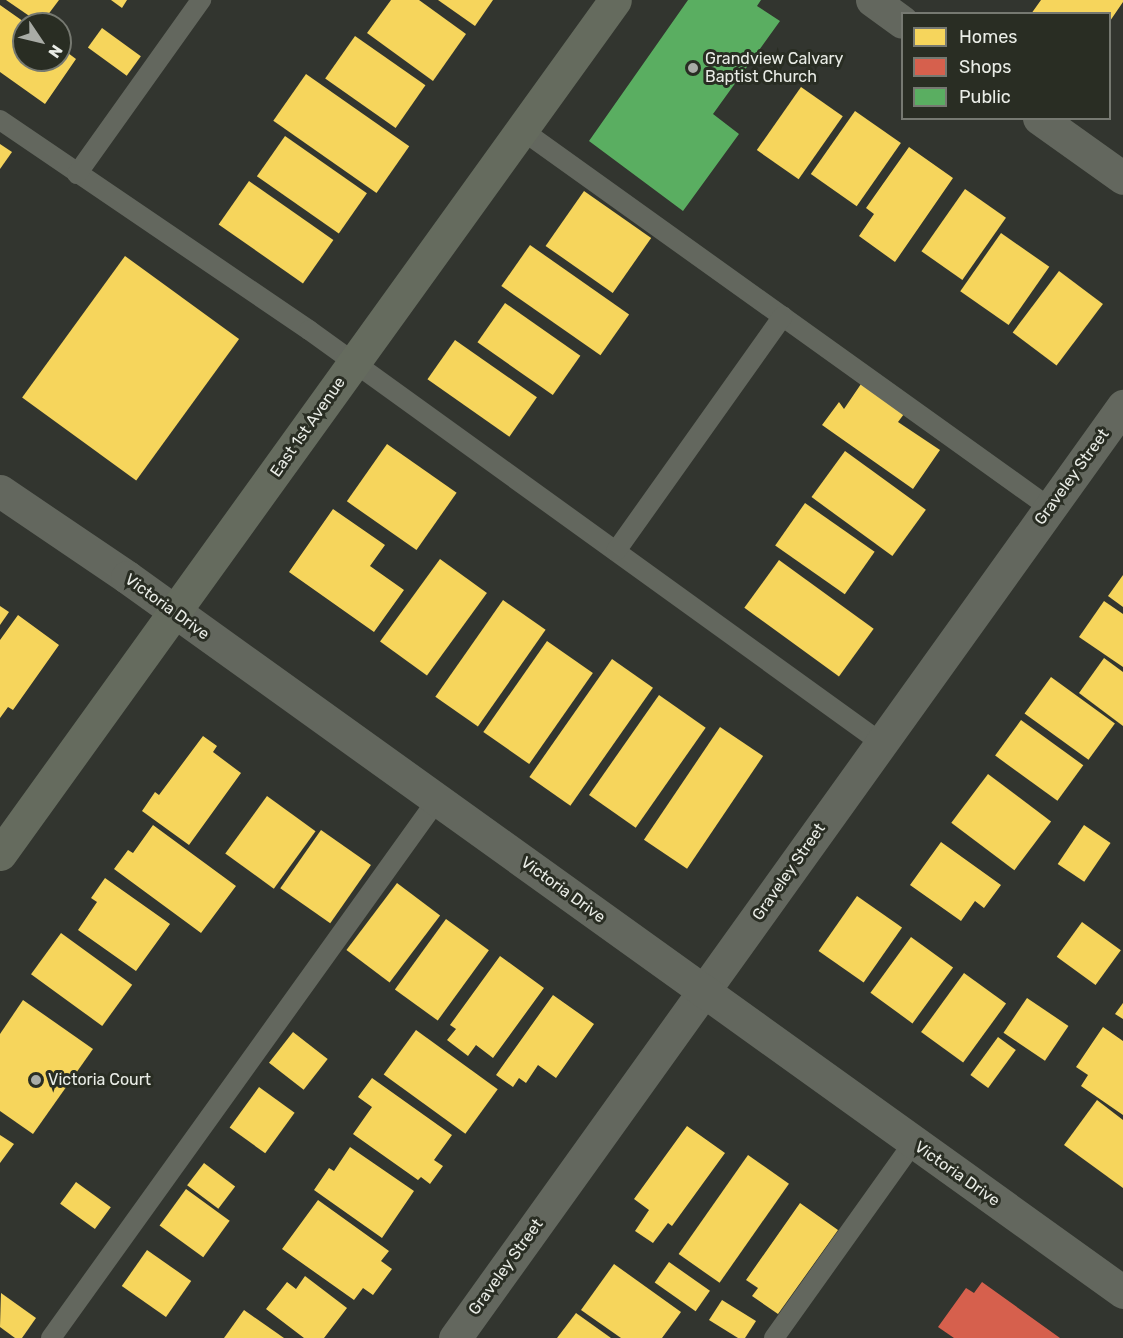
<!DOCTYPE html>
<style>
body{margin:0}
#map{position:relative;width:1123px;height:1338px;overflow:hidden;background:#32352f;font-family:Rubik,sans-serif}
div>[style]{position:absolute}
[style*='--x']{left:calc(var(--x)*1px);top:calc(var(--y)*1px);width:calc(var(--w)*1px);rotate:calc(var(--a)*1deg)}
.homes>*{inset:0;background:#f6d55c;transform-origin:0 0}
.shops>*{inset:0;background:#d6604d}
.public>*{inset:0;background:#5aae61}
.service>*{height:20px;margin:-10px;padding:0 10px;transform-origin:10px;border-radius:10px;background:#63675e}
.minor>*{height:33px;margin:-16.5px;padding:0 16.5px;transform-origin:16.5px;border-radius:16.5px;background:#63675e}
.tertiary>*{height:33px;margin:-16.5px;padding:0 16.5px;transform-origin:16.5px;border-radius:16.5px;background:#63675e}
.secondary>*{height:33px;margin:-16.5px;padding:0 16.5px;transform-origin:16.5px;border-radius:16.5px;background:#656b5e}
.dots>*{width:16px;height:16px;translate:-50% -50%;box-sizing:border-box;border:3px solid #292d23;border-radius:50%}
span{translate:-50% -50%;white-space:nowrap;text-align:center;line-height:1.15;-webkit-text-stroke:6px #292d23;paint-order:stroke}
.poi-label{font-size:16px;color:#e9ece6}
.left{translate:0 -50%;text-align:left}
.street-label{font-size:16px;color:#e9ece6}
.legend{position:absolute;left:901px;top:12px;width:210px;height:108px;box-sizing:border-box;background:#292d23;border:2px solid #767971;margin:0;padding:8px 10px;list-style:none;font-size:18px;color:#e9ece6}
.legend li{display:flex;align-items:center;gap:12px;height:30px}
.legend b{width:30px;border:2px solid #767971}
.north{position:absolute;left:12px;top:12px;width:60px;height:60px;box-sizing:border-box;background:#292d23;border:2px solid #767971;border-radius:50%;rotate:125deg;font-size:16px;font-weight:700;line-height:24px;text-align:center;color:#e9ece6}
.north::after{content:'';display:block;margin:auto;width:21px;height:27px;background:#a9aca6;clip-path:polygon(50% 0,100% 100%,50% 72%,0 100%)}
</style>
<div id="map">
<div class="homes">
<div style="clip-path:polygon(6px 0,59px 0,41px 24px)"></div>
<div style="clip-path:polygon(111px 0,127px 0,122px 8px)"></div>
<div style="clip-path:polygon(391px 0,419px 0,466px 34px,433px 81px,367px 33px)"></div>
<div style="clip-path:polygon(438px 0,493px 0,475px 26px)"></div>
<div style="clip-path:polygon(1041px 0,1123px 0,1123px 2px,1110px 21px,1110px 14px,1031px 14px)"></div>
<div style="clip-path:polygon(0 5px,27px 24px,24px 24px,24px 60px,60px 60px,60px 47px,76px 59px,45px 104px,0 72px)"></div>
<div style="left:102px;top:28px;width:48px;height:24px;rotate:36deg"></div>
<div style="left:355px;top:36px;width:86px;height:52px;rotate:35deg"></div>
<div style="left:306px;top:74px;width:126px;height:57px;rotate:35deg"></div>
<div style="left:801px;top:87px;width:51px;height:77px;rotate:35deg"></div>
<div style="left:855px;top:111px;width:56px;height:77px;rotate:35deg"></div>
<div style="left:285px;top:136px;width:100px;height:49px;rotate:35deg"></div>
<div style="clip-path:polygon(0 144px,12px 152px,0 169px)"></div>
<div style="clip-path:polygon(909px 147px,953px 178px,895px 262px,859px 236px,874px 214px,866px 208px)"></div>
<div style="left:249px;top:181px;width:103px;height:53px;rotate:35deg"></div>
<div style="left:965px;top:189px;width:50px;height:76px;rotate:35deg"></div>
<div style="left:584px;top:191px;width:82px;height:67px;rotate:35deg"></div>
<div style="left:1001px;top:233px;width:59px;height:71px;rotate:35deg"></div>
<div style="left:530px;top:245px;width:121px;height:50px;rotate:35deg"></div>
<div style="left:125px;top:256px;width:141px;height:175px;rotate:36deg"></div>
<div style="left:1059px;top:271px;width:55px;height:77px;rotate:37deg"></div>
<div style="left:505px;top:303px;width:92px;height:48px;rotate:35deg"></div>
<div style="left:455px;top:340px;width:100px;height:48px;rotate:35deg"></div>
<div style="clip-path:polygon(861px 384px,904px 414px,898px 422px,940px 450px,913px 489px,822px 425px,839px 402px,844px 409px)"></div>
<div style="left:387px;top:444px;width:85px;height:70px;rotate:35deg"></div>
<div style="left:845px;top:451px;width:100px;height:57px;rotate:36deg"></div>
<div style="left:805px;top:503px;width:85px;height:52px;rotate:35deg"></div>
<div style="clip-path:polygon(333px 509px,385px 545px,370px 566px,404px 590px,374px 632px,289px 572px)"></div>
<div style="left:440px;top:559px;width:58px;height:102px;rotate:36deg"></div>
<div style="left:779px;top:560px;width:117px;height:59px;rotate:36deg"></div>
<div style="clip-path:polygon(1123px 575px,1123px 607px,1108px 596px)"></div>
<div style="left:503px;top:600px;width:52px;height:118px;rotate:35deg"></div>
<div style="clip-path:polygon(1104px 601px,1123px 614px,1123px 667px,1079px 637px)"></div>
<div style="clip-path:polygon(0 606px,9px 612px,0 625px)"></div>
<div style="clip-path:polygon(18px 615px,59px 645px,13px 710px,8px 707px,0 718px,0 640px)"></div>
<div style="left:547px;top:641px;width:56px;height:111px;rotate:35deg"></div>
<div style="clip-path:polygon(1104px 658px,1123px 672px,1123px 726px,1079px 693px)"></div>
<div style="left:612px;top:659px;width:50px;height:144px;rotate:35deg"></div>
<div style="left:1051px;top:677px;width:79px;height:45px;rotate:36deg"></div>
<div style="left:659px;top:695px;width:57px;height:122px;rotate:35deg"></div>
<div style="left:1021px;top:720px;width:77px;height:44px;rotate:36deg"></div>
<div style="left:720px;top:727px;width:52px;height:136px;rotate:34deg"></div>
<div style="clip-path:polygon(203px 736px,217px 746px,213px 752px,241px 773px,189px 845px,142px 811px,155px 792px,159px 795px)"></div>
<div style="left:988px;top:774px;width:79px;height:61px;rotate:37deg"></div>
<div style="left:267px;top:796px;width:60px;height:71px;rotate:36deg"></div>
<div style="clip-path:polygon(153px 825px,236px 886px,201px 933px,114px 869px,128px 850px,133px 853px)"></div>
<div style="left:1084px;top:825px;width:32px;height:47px;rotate:34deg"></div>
<div style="left:321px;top:830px;width:61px;height:71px;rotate:35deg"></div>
<div style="clip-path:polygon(941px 842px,1001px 885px,984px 908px,975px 901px,961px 921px,910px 885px)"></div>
<div style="clip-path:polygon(105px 878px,170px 924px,136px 971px,78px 930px,97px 902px,91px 898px)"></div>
<div style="left:397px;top:883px;width:54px;height:84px;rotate:37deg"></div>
<div style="left:857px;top:896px;width:55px;height:67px;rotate:35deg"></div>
<div style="left:446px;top:919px;width:53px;height:87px;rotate:36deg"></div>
<div style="left:1082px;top:922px;width:48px;height:43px;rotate:36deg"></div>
<div style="left:61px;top:933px;width:88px;height:51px;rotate:36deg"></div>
<div style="left:911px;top:937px;width:52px;height:69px;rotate:36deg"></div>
<div style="clip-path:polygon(500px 956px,544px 988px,493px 1058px,476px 1045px,468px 1056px,447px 1040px,456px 1029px,450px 1025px)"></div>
<div style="left:964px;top:973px;width:52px;height:73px;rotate:36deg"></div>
<div style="clip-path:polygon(553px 995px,594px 1024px,556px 1078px,538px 1065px,526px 1083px,519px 1078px,513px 1087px,496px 1075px)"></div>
<div style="left:1027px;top:998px;width:50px;height:42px;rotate:34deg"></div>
<div style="clip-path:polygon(23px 1000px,93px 1049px,33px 1134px,0 1111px,0 1034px)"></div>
<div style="clip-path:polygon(1123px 1003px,1123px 1019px,1115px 1014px)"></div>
<div style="clip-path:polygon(1103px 1027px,1123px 1041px,1123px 1115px,1081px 1086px,1088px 1075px,1076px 1067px)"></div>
<div style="left:416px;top:1030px;width:101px;height:55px;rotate:36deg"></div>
<div style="left:293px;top:1032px;width:44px;height:39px;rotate:38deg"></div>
<div style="left:998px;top:1037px;width:22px;height:47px;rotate:36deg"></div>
<div style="clip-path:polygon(372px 1078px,452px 1135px,434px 1160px,443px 1166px,430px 1184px,421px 1177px,418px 1180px,353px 1134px,372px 1107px,358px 1097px)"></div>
<div style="left:259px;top:1087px;width:44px;height:50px;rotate:36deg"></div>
<div style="clip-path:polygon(1097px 1100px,1123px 1120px,1123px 1188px,1064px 1145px)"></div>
<div style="clip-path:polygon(687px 1126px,725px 1153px,672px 1226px,668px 1223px,653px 1243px,635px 1231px,649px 1210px,634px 1199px)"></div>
<div style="clip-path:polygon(0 1135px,14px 1144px,0 1163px)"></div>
<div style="clip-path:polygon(350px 1147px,414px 1191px,382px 1238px,314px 1190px,329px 1168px,334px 1171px)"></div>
<div style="left:748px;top:1155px;width:50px;height:121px;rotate:35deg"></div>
<div style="left:204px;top:1163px;width:39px;height:28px;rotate:37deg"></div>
<div style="left:76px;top:1182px;width:43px;height:27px;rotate:36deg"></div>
<div style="left:186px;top:1189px;width:54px;height:45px;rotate:36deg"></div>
<div style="clip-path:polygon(318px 1200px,389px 1251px,381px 1261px,392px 1269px,373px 1295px,363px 1288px,354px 1300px,282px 1249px)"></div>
<div style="clip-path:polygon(800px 1203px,838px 1230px,778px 1314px,752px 1296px,758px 1288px,746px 1280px)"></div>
<div style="left:147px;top:1250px;width:54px;height:44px;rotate:35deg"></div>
<div style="left:669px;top:1262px;width:50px;height:25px;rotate:35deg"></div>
<div style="clip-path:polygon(614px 1264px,681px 1312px,662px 1338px,621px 1338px,581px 1310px)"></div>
<div style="clip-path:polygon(305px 1276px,347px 1308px,324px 1338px,304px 1338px,266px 1309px,287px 1282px,296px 1289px)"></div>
<div style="clip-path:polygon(1px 1293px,36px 1318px,22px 1338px,15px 1338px,0 1327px)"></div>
<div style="clip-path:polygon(722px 1300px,756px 1321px,745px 1338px,738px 1338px,709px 1320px)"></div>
<div style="clip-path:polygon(244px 1310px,284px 1338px,224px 1338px)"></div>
<div style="clip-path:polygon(576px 1313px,611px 1338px,557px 1338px)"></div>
</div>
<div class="shops">
<div style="clip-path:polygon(982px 1282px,1060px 1338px,954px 1338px,938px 1327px,966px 1288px,974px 1293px)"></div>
</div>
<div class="public">
<div style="clip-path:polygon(688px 0,761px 0,757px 6px,780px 21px,713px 114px,739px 134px,683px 211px,589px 141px)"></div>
</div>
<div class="service">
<div style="--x:0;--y:120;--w:374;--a:34.2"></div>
<div style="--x:309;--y:330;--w:704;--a:35.81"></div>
<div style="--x:522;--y:130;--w:649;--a:35.6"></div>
<div style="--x:77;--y:174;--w:214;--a:-54.5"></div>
<div style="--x:616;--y:551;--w:288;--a:-54.6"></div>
<div style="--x:51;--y:1338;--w:662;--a:-54.34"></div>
<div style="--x:774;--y:1338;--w:239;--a:-54.5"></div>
</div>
<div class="minor">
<div style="--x:872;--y:0;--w:37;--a:36"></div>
<div style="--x:1039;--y:118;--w:103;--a:35.5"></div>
<div style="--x:455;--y:1338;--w:1147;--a:-54.37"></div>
</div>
<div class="tertiary">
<div style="--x:0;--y:491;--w:153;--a:34.1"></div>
<div style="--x:127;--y:577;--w:1226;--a:35.67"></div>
</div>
<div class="secondary">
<div style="--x:0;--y:854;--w:1052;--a:-54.24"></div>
</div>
<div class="dots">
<div style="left:693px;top:68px;background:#a9aca6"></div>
<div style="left:36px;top:1080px;background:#a9aca6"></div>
</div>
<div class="poi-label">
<span class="left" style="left:705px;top:68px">Grandview Calvary<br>Baptist Church</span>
<span class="left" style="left:48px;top:1080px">Victoria Court</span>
</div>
<div class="street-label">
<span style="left:308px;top:427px;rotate:-55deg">East 1st Avenue</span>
<span style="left:1072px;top:477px;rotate:-54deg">Graveley Street</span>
<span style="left:167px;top:607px;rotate:36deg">Victoria Drive</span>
<span style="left:789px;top:872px;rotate:-55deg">Graveley Street</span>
<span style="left:563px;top:890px;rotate:36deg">Victoria Drive</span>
<span style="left:957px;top:1174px;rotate:35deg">Victoria Drive</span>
<span style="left:506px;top:1267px;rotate:-54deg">Graveley Street</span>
</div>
<ul class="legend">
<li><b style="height:16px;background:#f6d55c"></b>Homes</li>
<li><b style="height:16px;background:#d6604d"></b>Shops</li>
<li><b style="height:16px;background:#5aae61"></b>Public</li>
</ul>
<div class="north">N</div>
</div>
